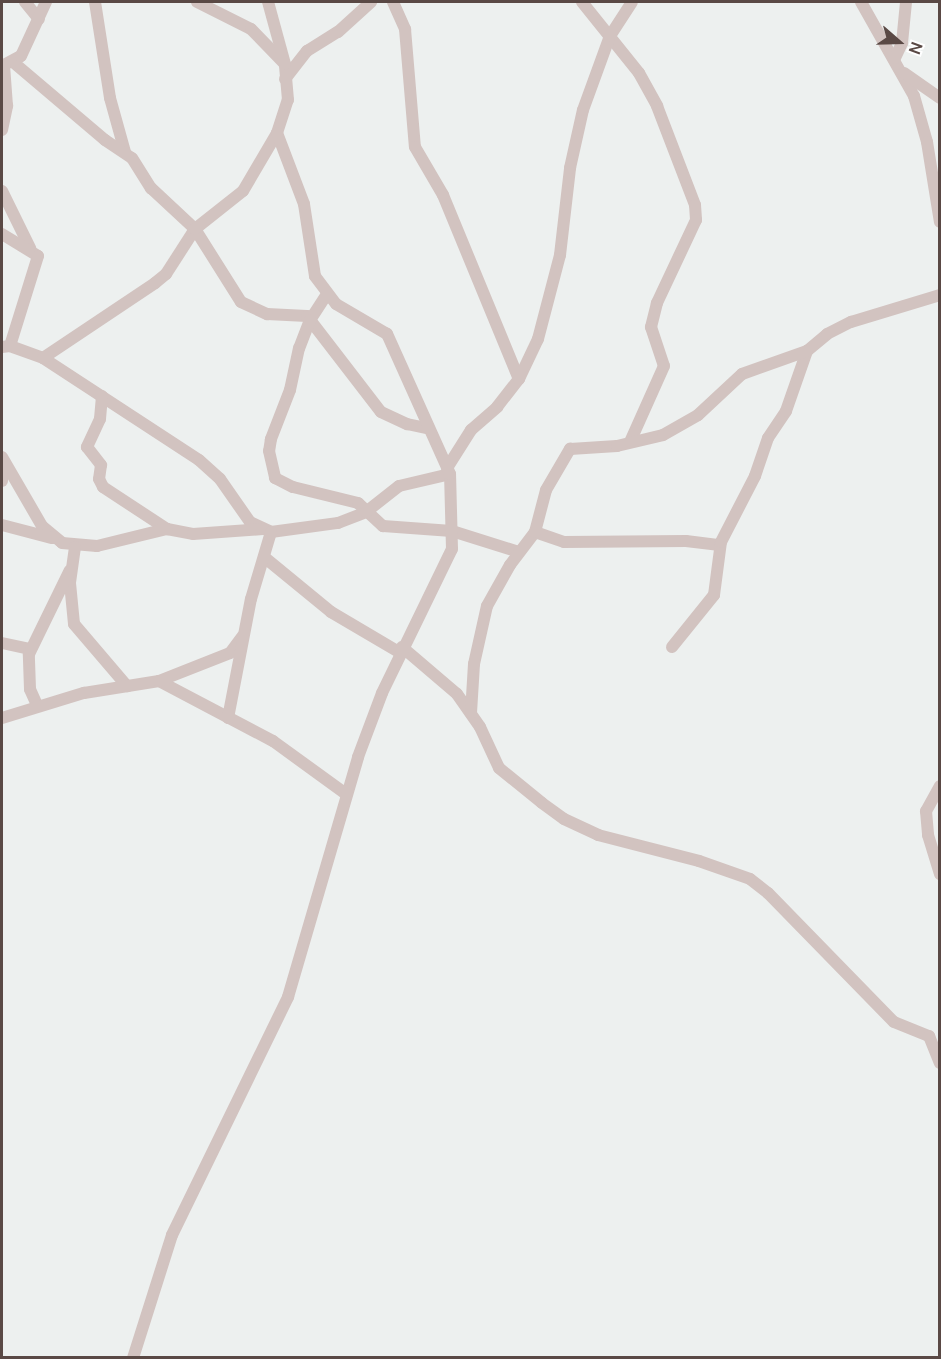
<!DOCTYPE html>
<style>
body{margin:0}
#map{position:relative;width:941px;height:1359px;overflow:hidden;background:#edf0ef;font-family:Manrope,sans-serif}
div>[style]{position:absolute}
[style*='--x']{left:calc(var(--x)*1px);top:calc(var(--y)*1px);width:calc(var(--w)*1px);rotate:calc(var(--a)*1deg)}
.minor>*{height:12px;margin:-6px;padding:0 6px;transform-origin:6px;border-radius:6px;background:#d2c3c0}
span{translate:-50% -50%;white-space:nowrap;text-align:center;line-height:1.15;-webkit-text-stroke:4.5px #fff;paint-order:stroke}
.frame{position:absolute;inset:0;border:3px solid #5a4945;pointer-events:none}
.north{position:absolute;left:869px;top:12px;width:60px;height:60px;-webkit-text-stroke:4px #fff;paint-order:stroke;rotate:110deg;font-size:16px;font-weight:700;line-height:24px;text-align:center;color:#5a4945}
.north::after{content:'';display:block;margin:auto;width:21px;height:27px;background:#5a4945;clip-path:polygon(50% 0,100% 100%,50% 72%,0 100%)}
</style>
<div id="map">
<div class="minor">
<div style="--x:25;--y:2;--w:22;--a:51"></div>
<div style="--x:95;--y:2;--w:97;--a:81.1"></div>
<div style="--x:110;--y:98;--w:56;--a:74.5"></div>
<div style="--x:197;--y:2;--w:60;--a:26.6"></div>
<div style="--x:251;--y:29;--w:47;--a:45.9"></div>
<div style="--x:393;--y:2;--w:30;--a:66"></div>
<div style="--x:405;--y:29;--w:118;--a:85.2"></div>
<div style="--x:415;--y:147;--w:56;--a:59.7"></div>
<div style="--x:443;--y:195;--w:199;--a:67.6"></div>
<div style="--x:582;--y:2;--w:91;--a:51.2"></div>
<div style="--x:639;--y:73;--w:38;--a:61"></div>
<div style="--x:657;--y:106;--w:106;--a:69"></div>
<div style="--x:695;--y:205;--w:15;--a:86"></div>
<div style="--x:696;--y:220;--w:92;--a:115.2"></div>
<div style="--x:657;--y:303;--w:25;--a:104"></div>
<div style="--x:651;--y:327;--w:41;--a:71.6"></div>
<div style="--x:664;--y:366;--w:83;--a:114.1"></div>
<div style="--x:861;--y:2;--w:108;--a:60.6"></div>
<div style="--x:914;--y:96;--w:48;--a:74.2"></div>
<div style="--x:927;--y:142;--w:81;--a:80.8"></div>
<div style="--x:895;--y:58;--w:17;--a:-65"></div>
<div style="--x:902;--y:43;--w:41;--a:-84.4"></div>
<div style="--x:13;--y:62;--w:121;--a:40.3"></div>
<div style="--x:105;--y:140;--w:32;--a:34"></div>
<div style="--x:132;--y:158;--w:36;--a:58"></div>
<div style="--x:151;--y:188;--w:60;--a:43"></div>
<div style="--x:195;--y:229;--w:86;--a:57.8"></div>
<div style="--x:241;--y:302;--w:29;--a:25"></div>
<div style="--x:267;--y:314;--w:40;--a:2.9"></div>
<div style="--x:307;--y:316;--w:121;--a:52.4"></div>
<div style="--x:381;--y:412;--w:29;--a:25"></div>
<div style="--x:407;--y:424;--w:19;--a:12"></div>
<div style="--x:2;--y:66;--w:21;--a:-28"></div>
<div style="--x:21;--y:56;--w:60;--a:-65.2"></div>
<div style="--x:904;--y:73;--w:44;--a:34.8"></div>
<div style="--x:285;--y:79;--w:36;--a:-52"></div>
<div style="--x:307;--y:51;--w:36;--a:-32"></div>
<div style="--x:338;--y:32;--w:45;--a:-42.3"></div>
<div style="--x:2;--y:130;--w:25;--a:-78"></div>
<div style="--x:7;--y:106;--w:41;--a:-94.2"></div>
<div style="--x:2;--y:191;--w:64;--a:63.8"></div>
<div style="--x:2;--y:234;--w:42;--a:31.4"></div>
<div style="--x:38;--y:256;--w:94;--a:107.3"></div>
<div style="--x:327;--y:294;--w:31;--a:123"></div>
<div style="--x:310;--y:320;--w:30;--a:111"></div>
<div style="--x:299;--y:348;--w:43;--a:102.1"></div>
<div style="--x:290;--y:390;--w:53;--a:111.2"></div>
<div style="--x:271;--y:439;--w:12;--a:99"></div>
<div style="--x:269;--y:451;--w:28;--a:77"></div>
<div style="--x:275;--y:478;--w:20;--a:27"></div>
<div style="--x:293;--y:487;--w:67;--a:13.8"></div>
<div style="--x:358;--y:503;--w:34;--a:43"></div>
<div style="--x:383;--y:526;--w:69;--a:4.1"></div>
<div style="--x:452;--y:531;--w:70;--a:17.4"></div>
<div style="--x:2;--y:347;--w:8;--a:-7"></div>
<div style="--x:10;--y:346;--w:35;--a:20"></div>
<div style="--x:43;--y:358;--w:186;--a:33.2"></div>
<div style="--x:199;--y:460;--w:28;--a:42"></div>
<div style="--x:220;--y:479;--w:52;--a:55.1"></div>
<div style="--x:250;--y:522;--w:23;--a:25"></div>
<div style="--x:271;--y:532;--w:68;--a:-7.7"></div>
<div style="--x:338;--y:523;--w:30;--a:-21"></div>
<div style="--x:366;--y:512;--w:42;--a:-38.2"></div>
<div style="--x:399;--y:486;--w:52;--a:-13.2"></div>
<div style="--x:43;--y:358;--w:135;--a:-33.8"></div>
<div style="--x:155;--y:283;--w:14;--a:-39"></div>
<div style="--x:166;--y:274;--w:54;--a:-57.2"></div>
<div style="--x:195;--y:229;--w:61;--a:-38.4"></div>
<div style="--x:243;--y:191;--w:67;--a:-59.6"></div>
<div style="--x:277;--y:133;--w:35;--a:-72"></div>
<div style="--x:288;--y:100;--w:36;--a:-95"></div>
<div style="--x:285;--y:64;--w:64;--a:-105.3"></div>
<div style="--x:102;--y:396;--w:23;--a:95"></div>
<div style="--x:100;--y:419;--w:31;--a:115"></div>
<div style="--x:87;--y:447;--w:23;--a:52"></div>
<div style="--x:101;--y:465;--w:14;--a:98"></div>
<div style="--x:99;--y:479;--w:9;--a:63"></div>
<div style="--x:103;--y:487;--w:77;--a:33.3"></div>
<div style="--x:167;--y:529;--w:26;--a:11"></div>
<div style="--x:193;--y:534;--w:70;--a:-4.1"></div>
<div style="--x:2;--y:457;--w:80;--a:59.9"></div>
<div style="--x:42;--y:526;--w:26;--a:40"></div>
<div style="--x:62;--y:543;--w:35;--a:5"></div>
<div style="--x:97;--y:546;--w:72;--a:-13.7"></div>
<div style="--x:447;--y:468;--w:45;--a:-57.7"></div>
<div style="--x:471;--y:430;--w:35;--a:-41"></div>
<div style="--x:497;--y:407;--w:36;--a:-52"></div>
<div style="--x:519;--y:379;--w:44;--a:-64.6"></div>
<div style="--x:538;--y:339;--w:87;--a:-75.3"></div>
<div style="--x:560;--y:255;--w:88;--a:-83.4"></div>
<div style="--x:570;--y:168;--w:59;--a:-77.4"></div>
<div style="--x:583;--y:110;--w:79;--a:-70"></div>
<div style="--x:610;--y:36;--w:40;--a:-57.1"></div>
<div style="--x:2;--y:475;--w:6;--a:90"></div>
<div style="--x:2;--y:525;--w:52;--a:14.6"></div>
<div style="--x:535;--y:532;--w:31;--a:19"></div>
<div style="--x:564;--y:542;--w:122;--a:-0.5"></div>
<div style="--x:686;--y:541;--w:34;--a:7"></div>
<div style="--x:75;--y:547;--w:36;--a:98"></div>
<div style="--x:70;--y:583;--w:41;--a:84.4"></div>
<div style="--x:74;--y:624;--w:82;--a:49.5"></div>
<div style="--x:264;--y:557;--w:87;--a:39.4"></div>
<div style="--x:331;--y:612;--w:79;--a:30.5"></div>
<div style="--x:2;--y:643;--w:29;--a:12"></div>
<div style="--x:402;--y:647;--w:72;--a:40.5"></div>
<div style="--x:457;--y:694;--w:40;--a:55.1"></div>
<div style="--x:480;--y:727;--w:45;--a:65.1"></div>
<div style="--x:499;--y:768;--w:55;--a:39.1"></div>
<div style="--x:542;--y:803;--w:27;--a:36"></div>
<div style="--x:564;--y:819;--w:38;--a:25"></div>
<div style="--x:598;--y:835;--w:104;--a:14.4"></div>
<div style="--x:699;--y:861;--w:54;--a:19.4"></div>
<div style="--x:750;--y:879;--w:23;--a:38"></div>
<div style="--x:768;--y:893;--w:180;--a:45.7"></div>
<div style="--x:894;--y:1022;--w:38;--a:22"></div>
<div style="--x:929;--y:1036;--w:29;--a:68"></div>
<div style="--x:672;--y:647;--w:67;--a:-51.1"></div>
<div style="--x:714;--y:595;--w:53;--a:-82.5"></div>
<div style="--x:721;--y:542;--w:74;--a:-62.7"></div>
<div style="--x:755;--y:476;--w:40;--a:-71.1"></div>
<div style="--x:768;--y:438;--w:32;--a:-56"></div>
<div style="--x:786;--y:411;--w:64;--a:-70.7"></div>
<div style="--x:807;--y:351;--w:26;--a:-40"></div>
<div style="--x:827;--y:334;--w:27;--a:-27"></div>
<div style="--x:851;--y:322;--w:93;--a:-16.9"></div>
<div style="--x:159;--y:681;--w:129;--a:27.8"></div>
<div style="--x:273;--y:741;--w:90;--a:36"></div>
<div style="--x:37;--y:705;--w:17;--a:-114"></div>
<div style="--x:30;--y:689;--w:35;--a:-92"></div>
<div style="--x:29;--y:654;--w:93;--a:-64"></div>
<div style="--x:471;--y:713;--w:49;--a:-86.5"></div>
<div style="--x:474;--y:664;--w:59;--a:-77.4"></div>
<div style="--x:487;--y:606;--w:47;--a:-60.7"></div>
<div style="--x:510;--y:565;--w:41;--a:-52.9"></div>
<div style="--x:535;--y:532;--w:43;--a:-75.3"></div>
<div style="--x:546;--y:490;--w:48;--a:-59.7"></div>
<div style="--x:570;--y:449;--w:47;--a:-3.7"></div>
<div style="--x:617;--y:446;--w:47;--a:-13.4"></div>
<div style="--x:663;--y:435;--w:40;--a:-29.7"></div>
<div style="--x:698;--y:415;--w:60;--a:-43"></div>
<div style="--x:742;--y:374;--w:69;--a:-19.5"></div>
<div style="--x:2;--y:718;--w:86;--a:-17"></div>
<div style="--x:84;--y:693;--w:76;--a:-9.1"></div>
<div style="--x:159;--y:681;--w:76;--a:-21.5"></div>
<div style="--x:230;--y:653;--w:21;--a:-53"></div>
<div style="--x:228;--y:718;--w:121;--a:-79.1"></div>
<div style="--x:251;--y:599;--w:70;--a:-73.4"></div>
<div style="--x:940;--y:786;--w:29;--a:119"></div>
<div style="--x:926;--y:811;--w:24;--a:85"></div>
<div style="--x:928;--y:835;--w:41;--a:72.9"></div>
<div style="--x:133;--y:1358;--w:129;--a:-72.4"></div>
<div style="--x:172;--y:1235;--w:265;--a:-64"></div>
<div style="--x:288;--y:997;--w:250;--a:-73.7"></div>
<div style="--x:358;--y:757;--w:68;--a:-69.4"></div>
<div style="--x:382;--y:693;--w:160;--a:-64.1"></div>
<div style="--x:452;--y:549;--w:75;--a:-91.5"></div>
<div style="--x:450;--y:474;--w:154;--a:-114.2"></div>
<div style="--x:387;--y:334;--w:59;--a:-149.5"></div>
<div style="--x:336;--y:304;--w:35;--a:-127"></div>
<div style="--x:315;--y:276;--w:73;--a:-98.7"></div>
<div style="--x:304;--y:204;--w:76;--a:-110.8"></div>
</div>
<div class="frame"></div>
<div class="north">N</div>
</div>
